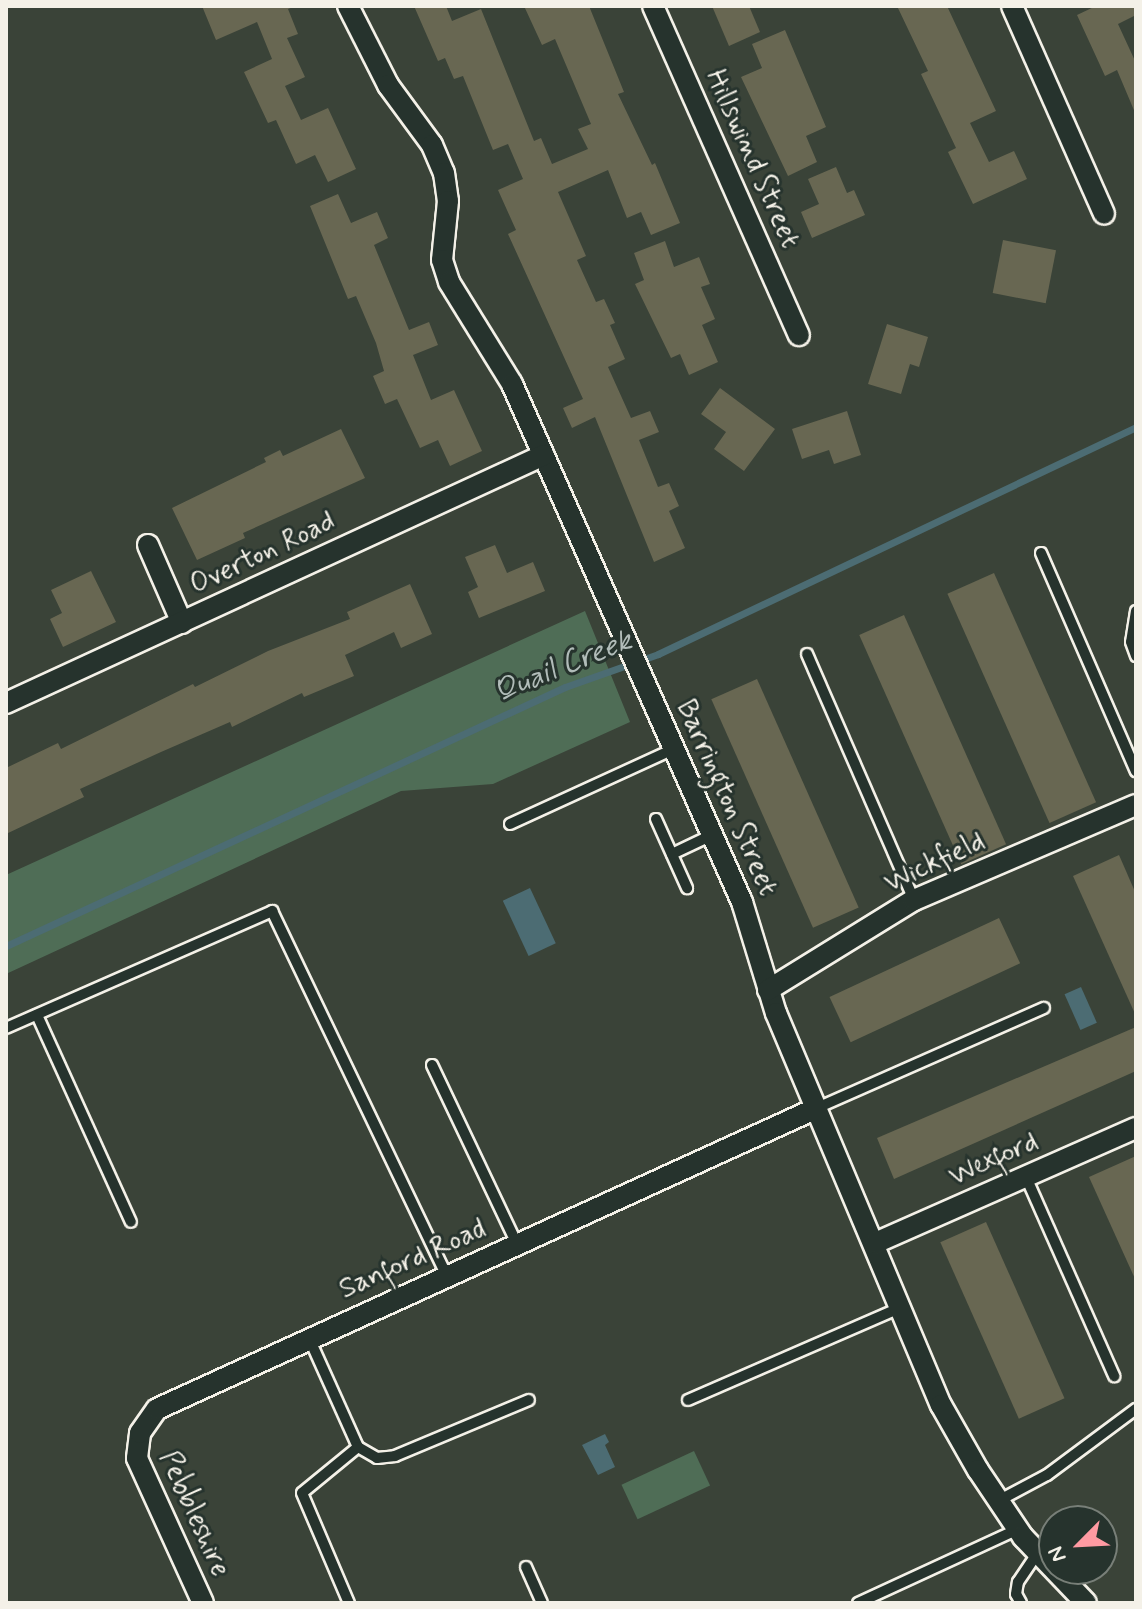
<!DOCTYPE html>
<style>
body{margin:0}
#map{position:relative;width:1142px;height:1609px;overflow:hidden;background:#3a4338;font-family:Mynerve,sans-serif}
div>[style]{position:absolute}
[style*='--x']{left:calc(var(--x)*1px);top:calc(var(--y)*1px);width:calc(var(--w)*1px);rotate:calc(var(--a)*1deg)}
.green>*{inset:0;background:#4f6d56;transform-origin:0 0}
.water>*{inset:0;background:#4c6c73;transform-origin:0 0}
.stream>*{height:7px;margin:-3.5px;padding:0 3.5px;transform-origin:3.5px;border-radius:3.5px;background:#4c6c73}
.building>*{inset:0;background:#686752;transform-origin:0 0}
.roads{filter:drop-shadow(2px 0 #f4f1e8) drop-shadow(-2px 0 #f4f1e8) drop-shadow(0 2px #f4f1e8) drop-shadow(0 -2px #f4f1e8)}
.lane>*{height:10px;margin:-5px;padding:0 5px;transform-origin:5px;border-radius:5px;background:#26332d}
.street>*{height:20px;margin:-10px;padding:0 10px;transform-origin:10px;border-radius:10px;background:#26332d}
span{translate:-50% -50%;white-space:nowrap;text-align:center;line-height:1.15;-webkit-text-stroke:6px #26332d;paint-order:stroke}
.street-label{font-size:28px;color:#f4f1e8}
.water-label{font-size:30px;color:#b1bcb9;font-style:italic}
.frame{position:absolute;inset:0;border:8px solid #f4f1e8;pointer-events:none}
.north{position:absolute;left:1038px;top:1505px;width:80px;height:80px;box-sizing:border-box;background:#26332d;border:2px solid #787f78;border-radius:50%;rotate:246deg;font-size:22px;font-weight:700;line-height:32px;text-align:center;color:#f4f1e8}
.north::after{content:'';display:block;margin:auto;width:28px;height:36px;background:#ff9aa2;clip-path:polygon(50% 0,100% 100%,50% 72%,0 100%)}
</style>
<div id="map">
<div class="green">
<div style="clip-path:polygon(585px 611px,630px 722px,493px 784px,401px 791px,6px 974px,6px 875px)"></div>
<div style="left:694px;top:1451px;width:38px;height:80px;rotate:65deg"></div>
</div>
<div class="water">
<div style="left:530px;top:888px;width:61px;height:30px;rotate:65deg"></div>
<div style="left:1081px;top:987px;width:39px;height:18px;rotate:66deg"></div>
<div style="clip-path:polygon(605px 1434px,609px 1442px,605px 1445px,615px 1467px,598px 1475px,582px 1445px)"></div>
</div>
<div class="stream">
<div style="--x:6;--y:946;--w:616;--a:-24.86"></div>
<div style="--x:565;--y:687;--w:99;--a:-19.5"></div>
<div style="--x:658;--y:654;--w:529;--a:-25.4"></div>
</div>
<div class="building">
<div style="clip-path:polygon(202px 6px,296px 6px,288px 9px,298px 34px,287px 38px,305px 77px,285px 86px,301px 120px,328px 108px,356px 169px,328px 182px,315px 155px,296px 164px,276px 120px,268px 123px,244px 72px,272px 59px,257px 22px,216px 40px)"></div>
<div style="clip-path:polygon(414px 6px,446px 6px,452px 21px,481px 9px,534px 141px,541px 138px,552px 164px,588px 149px,578px 129px,591px 124px,555px 39px,542px 45px,524px 6px,589px 6px,624px 92px,618px 94px,652px 165px,655px 163px,680px 223px,651px 235px,641px 212px,627px 218px,608px 170px,558px 192px,586px 256px,577px 260px,596px 302px,604px 299px,615px 323px,610px 325px,625px 359px,608px 367px,631px 418px,650px 411px,659px 432px,639px 440px,658px 487px,669px 483px,679px 506px,669px 511px,685px 548px,654px 562px,595px 417px,572px 428px,563px 408px,583px 399px,508px 234px,516px 230px,498px 190px,523px 179px,508px 144px,493px 150px,463px 76px,454px 79px,445px 58px,438px 61px)"></div>
<div style="clip-path:polygon(712px 6px,749px 6px,760px 32px,729px 46px)"></div>
<div style="clip-path:polygon(897px 6px,947px 6px,996px 111px,970px 123px,989px 162px,1014px 151px,1027px 179px,973px 204px,948px 152px,956px 148px,921px 74px,928px 71px)"></div>
<div style="clip-path:polygon(1096px 6px,1136px 6px,1136px 15px,1118px 24px,1136px 63px,1136px 115px,1117px 70px,1105px 76px,1077px 15px)"></div>
<div style="clip-path:polygon(785px 30px,826px 127px,806px 136px,817px 162px,788px 176px,741px 77px,762px 68px,752px 44px)"></div>
<div style="clip-path:polygon(836px 167px,847px 193px,854px 190px,865px 215px,812px 238px,801px 212px,819px 204px,808px 179px)"></div>
<div style="clip-path:polygon(338px 194px,351px 223px,377px 212px,388px 238px,374px 245px,409px 330px,429px 322px,438px 345px,413px 355px,431px 400px,454px 390px,482px 451px,450px 466px,438px 440px,420px 448px,397px 399px,385px 404px,373px 376px,384px 371px,376px 343px,356px 296px,348px 299px,310px 206px)"></div>
<div style="left:1003px;top:240px;width:54px;height:54px;rotate:11deg"></div>
<div style="clip-path:polygon(665px 241px,674px 267px,699px 257px,710px 284px,701px 287px,715px 319px,702px 325px,718px 362px,689px 375px,680px 354px,671px 358px,635px 284px,644px 280px,634px 253px)"></div>
<div style="clip-path:polygon(887px 324px,928px 337px,919px 367px,910px 364px,901px 394px,868px 384px)"></div>
<div style="clip-path:polygon(720px 388px,775px 429px,744px 471px,714px 449px,726px 432px,701px 414px)"></div>
<div style="clip-path:polygon(847px 411px,861px 455px,834px 464px,829px 450px,802px 459px,792px 429px)"></div>
<div style="clip-path:polygon(341px 429px,365px 478px,243px 533px,245px 538px,197px 560px,172px 508px,266px 462px,264px 458px,280px 450px,283px 456px)"></div>
<div style="clip-path:polygon(495px 545px,507px 573px,533px 562px,545px 591px,479px 618px,468px 592px,478px 587px,465px 557px)"></div>
<div style="clip-path:polygon(91px 571px,116px 622px,63px 647px,50px 619px,62px 613px,51px 590px)"></div>
<div style="left:994px;top:573px;width:251px;height:51px;rotate:66deg"></div>
<div style="clip-path:polygon(410px 584px,432px 634px,401px 648px,394px 632px,345px 655px,354px 676px,304px 697px,302px 693px,232px 727px,230px 722px,161px 752px,80px 789px,84px 797px,6px 834px,6px 768px,58px 743px,61px 749px,193px 684px,195px 687px,268px 651px,350px 619px,347px 612px)"></div>
<div style="left:904px;top:615px;width:251px;height:49px;rotate:66deg"></div>
<div style="left:757px;top:679px;width:250px;height:50px;rotate:66deg"></div>
<div style="clip-path:polygon(1119px 855px,1136px 894px,1136px 1016px,1073px 876px)"></div>
<div style="left:999px;top:918px;width:50px;height:187px;rotate:65deg"></div>
<div style="clip-path:polygon(1136px 1027px,1136px 1071px,894px 1179px,877px 1138px)"></div>
<div style="clip-path:polygon(1136px 1156px,1136px 1281px,1089px 1177px)"></div>
<div style="left:986px;top:1222px;width:193px;height:50px;rotate:66deg"></div>
</div>
<div class="roads">
<div class="lane">
<div style="--x:1041;--y:553;--w:238;--a:66.5"></div>
<div style="--x:1136;--y:611;--w:31;--a:99"></div>
<div style="--x:1131;--y:642;--w:15;--a:70"></div>
<div style="--x:807;--y:654;--w:268;--a:66.5"></div>
<div style="--x:656;--y:819;--w:76;--a:65.8"></div>
<div style="--x:510;--y:824;--w:180;--a:-24.6"></div>
<div style="--x:672;--y:854;--w:44;--a:-25.4"></div>
<div style="--x:37;--y:1015;--w:227;--a:65.6"></div>
<div style="--x:6;--y:1028;--w:291;--a:-23.7"></div>
<div style="--x:272;--y:911;--w:405;--a:64.4"></div>
<div style="--x:432;--y:1065;--w:198;--a:64.6"></div>
<div style="--x:817;--y:1108;--w:248;--a:-23.8"></div>
<div style="--x:1026;--y:1177;--w:218;--a:66.1"></div>
<div style="--x:309;--y:1338;--w:120;--a:65.8"></div>
<div style="--x:358;--y:1447;--w:72;--a:140.6"></div>
<div style="--x:302;--y:1493;--w:120;--a:66.9"></div>
<div style="--x:688;--y:1400;--w:231;--a:-23.5"></div>
<div style="--x:358;--y:1447;--w:22;--a:30"></div>
<div style="--x:377;--y:1458;--w:18;--a:-6"></div>
<div style="--x:395;--y:1456;--w:145;--a:-22.7"></div>
<div style="--x:998;--y:1501;--w:55;--a:-28"></div>
<div style="--x:1047;--y:1475;--w:111;--a:-36.6"></div>
<div style="--x:526;--y:1567;--w:39;--a:66"></div>
<div style="--x:858;--y:1603;--w:176;--a:-24.8"></div>
<div style="--x:1021;--y:1603;--w:10;--a:-119"></div>
<div style="--x:1016;--y:1594;--w:12;--a:-81"></div>
<div style="--x:1018;--y:1582;--w:36;--a:-56"></div>
</div>
<div class="street">
<div style="--x:348;--y:6;--w:89;--a:63.1"></div>
<div style="--x:388;--y:85;--w:74;--a:53.7"></div>
<div style="--x:432;--y:145;--w:30;--a:67"></div>
<div style="--x:444;--y:173;--w:28;--a:82"></div>
<div style="--x:448;--y:201;--w:59;--a:95.8"></div>
<div style="--x:442;--y:260;--w:23;--a:72"></div>
<div style="--x:449;--y:282;--w:120;--a:58.3"></div>
<div style="--x:512;--y:384;--w:567;--a:66.06"></div>
<div style="--x:742;--y:902;--w:116;--a:73"></div>
<div style="--x:776;--y:1013;--w:425;--a:67.2"></div>
<div style="--x:941;--y:1405;--w:75;--a:60.4"></div>
<div style="--x:978;--y:1470;--w:81;--a:56.1"></div>
<div style="--x:1023;--y:1537;--w:91;--a:46.3"></div>
<div style="--x:653;--y:6;--w:360;--a:66.1"></div>
<div style="--x:1012;--y:6;--w:227;--a:66.1"></div>
<div style="--x:148;--y:545;--w:85;--a:66.4"></div>
<div style="--x:6;--y:703;--w:592;--a:-24.75"></div>
<div style="--x:768;--y:990;--w:172;--a:-31.7"></div>
<div style="--x:914;--y:900;--w:241;--a:-23.2"></div>
<div style="--x:875;--y:1243;--w:285;--a:-23.8"></div>
<div style="--x:203;--y:1603;--w:159;--a:-114.5"></div>
<div style="--x:137;--y:1458;--w:25;--a:-83"></div>
<div style="--x:140;--y:1433;--w:29;--a:-55"></div>
<div style="--x:157;--y:1409;--w:725;--a:-24.52"></div>
</div>
</div>
<div class="street-label">
<span style="left:752px;top:159px;rotate:66deg">Hillswind Street</span>
<span style="left:263px;top:554px;rotate:-25deg">Overton Road</span>
<span style="left:726px;top:798px;rotate:66deg">Barrington Street</span>
<span style="left:935px;top:863px;rotate:-25deg">Wickfield</span>
<span style="left:994px;top:1160px;rotate:-24deg">Wexford</span>
<span style="left:413px;top:1260px;rotate:-24deg">Sanford Road</span>
<span style="left:194px;top:1514px;rotate:66deg">Pebbleshire</span>
</div>
<div class="water-label">
<span style="left:563px;top:667px;rotate:-22deg">Quail Creek</span>
</div>
<div class="frame"></div>
<div class="north">N</div>
</div>
